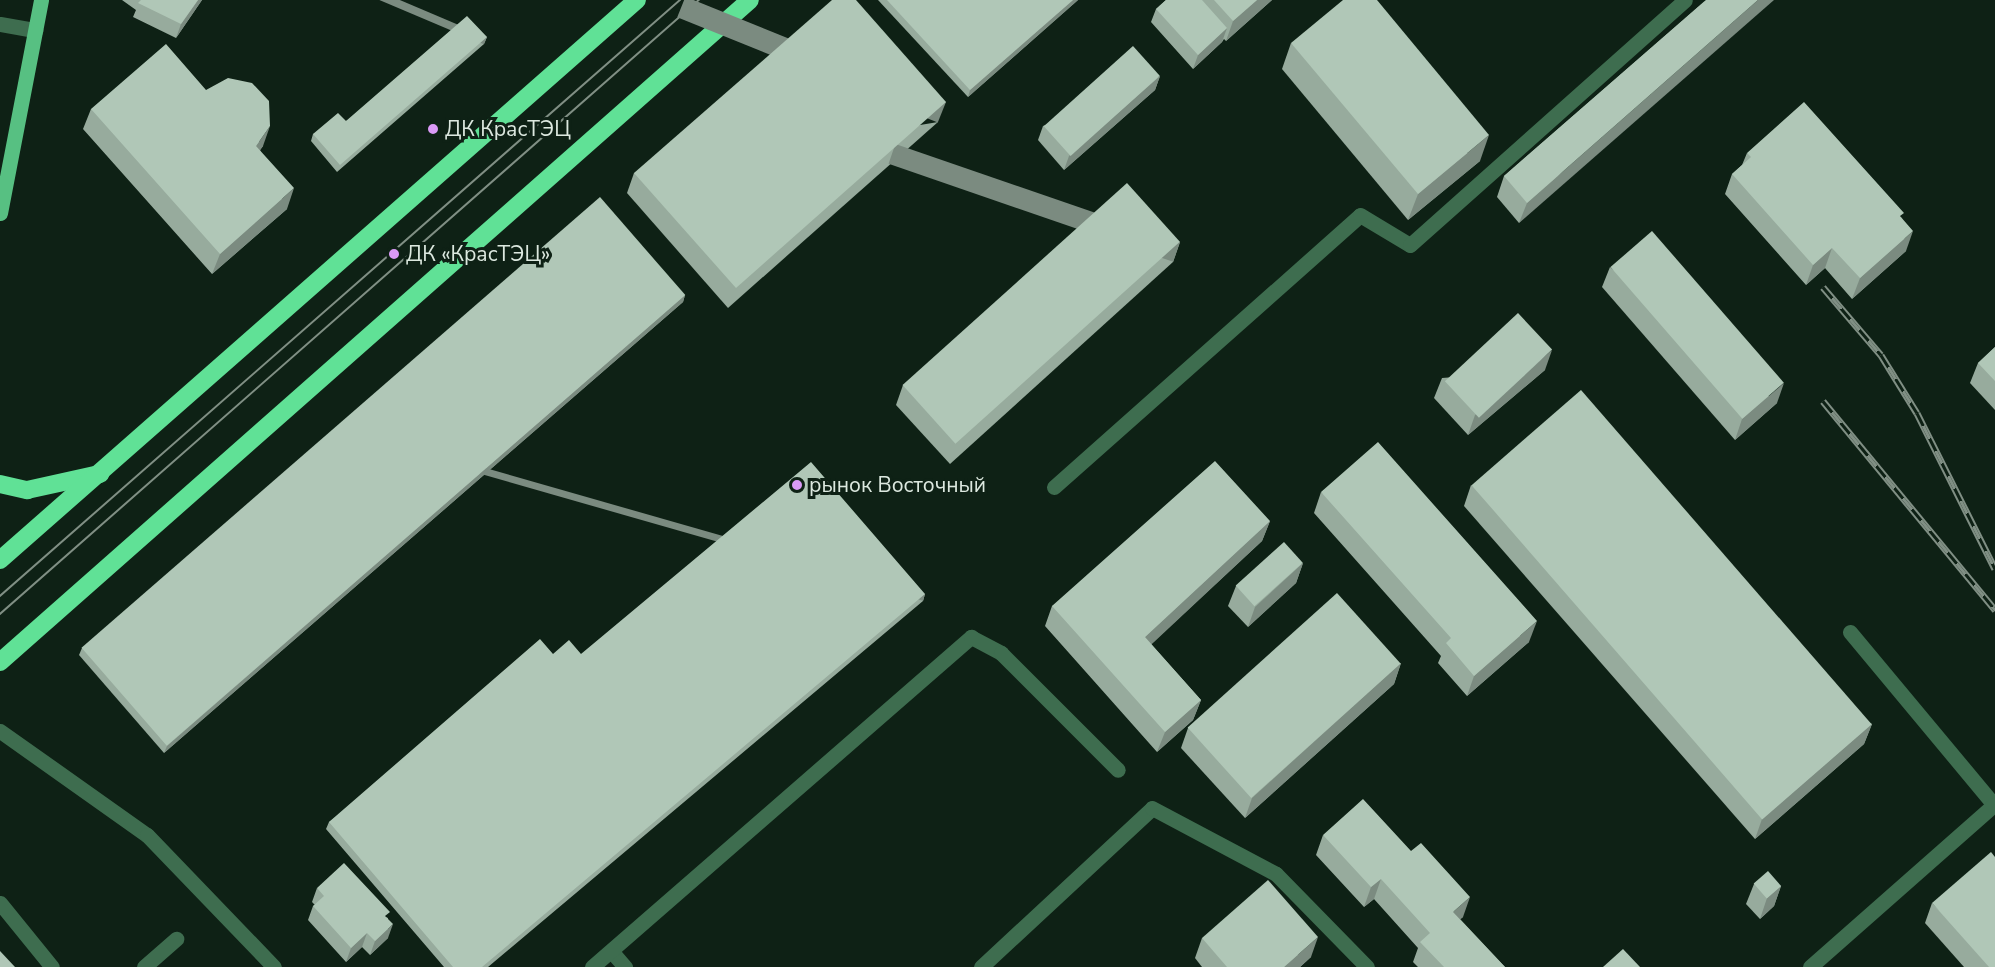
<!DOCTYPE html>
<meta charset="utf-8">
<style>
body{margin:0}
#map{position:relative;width:1995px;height:967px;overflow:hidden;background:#0e2115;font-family:"Nunito Sans",sans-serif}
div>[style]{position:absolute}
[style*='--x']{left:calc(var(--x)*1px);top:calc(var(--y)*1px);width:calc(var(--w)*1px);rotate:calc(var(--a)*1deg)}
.minor>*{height:15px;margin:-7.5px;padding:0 7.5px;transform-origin:7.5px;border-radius:7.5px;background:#3e6d4f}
.major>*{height:15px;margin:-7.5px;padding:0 7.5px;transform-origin:7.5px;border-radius:7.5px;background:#57c082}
.highway>*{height:18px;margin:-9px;padding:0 9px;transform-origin:9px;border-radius:9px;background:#60e196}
.tram>*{height:1.5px;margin:-0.75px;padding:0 0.75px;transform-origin:0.75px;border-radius:0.75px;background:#808f84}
.rail>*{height:7px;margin-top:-3.5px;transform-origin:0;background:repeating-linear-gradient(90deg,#0e2115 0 14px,#808f84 0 28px);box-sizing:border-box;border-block:2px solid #808f84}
.wall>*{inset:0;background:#97ab9d}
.shaded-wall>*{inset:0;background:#7b8b80;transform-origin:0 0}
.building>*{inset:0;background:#b0c7b7;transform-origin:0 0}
.dots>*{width:16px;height:16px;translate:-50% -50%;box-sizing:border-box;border:3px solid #0e2115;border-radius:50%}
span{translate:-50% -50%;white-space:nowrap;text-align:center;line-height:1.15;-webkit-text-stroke:6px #0e2115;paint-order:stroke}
.poi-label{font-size:21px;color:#dce8df}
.left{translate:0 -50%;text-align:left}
</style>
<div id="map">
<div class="minor">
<div style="--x:0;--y:24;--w:36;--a:10"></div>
<div style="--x:1054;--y:487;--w:409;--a:-41.6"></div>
<div style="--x:1360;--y:215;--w:58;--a:31"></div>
<div style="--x:1410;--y:245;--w:368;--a:-41.7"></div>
<div style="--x:1850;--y:632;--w:226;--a:50.2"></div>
<div style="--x:0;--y:731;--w:180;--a:35.3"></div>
<div style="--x:147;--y:835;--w:183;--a:46.1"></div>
<div style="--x:0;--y:903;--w:82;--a:50.9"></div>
<div style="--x:612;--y:952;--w:20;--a:49"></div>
<div style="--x:144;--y:967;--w:43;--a:-41.2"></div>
<div style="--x:592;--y:967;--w:503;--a:-41.05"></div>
<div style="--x:971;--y:637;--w:34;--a:28"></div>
<div style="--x:1001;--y:653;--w:165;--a:45"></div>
<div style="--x:981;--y:967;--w:233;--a:-42.9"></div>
<div style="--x:1152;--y:808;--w:140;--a:28"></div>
<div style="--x:1276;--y:874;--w:130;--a:45.6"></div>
<div style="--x:1810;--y:967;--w:245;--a:-41.4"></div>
</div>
<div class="major">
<div style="--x:0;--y:213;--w:217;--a:-79.1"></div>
</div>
<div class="highway">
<div style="--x:0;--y:484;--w:28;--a:13"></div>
<div style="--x:27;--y:490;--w:75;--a:-12.4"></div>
<div style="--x:0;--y:560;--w:848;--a:-41.32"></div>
<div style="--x:0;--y:662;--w:1000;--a:-41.43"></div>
</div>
<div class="tram">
<div style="--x:0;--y:596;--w:904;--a:-41.23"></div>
<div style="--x:0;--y:614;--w:930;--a:-41.3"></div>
</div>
<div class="rail">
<div style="--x:1823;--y:287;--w:89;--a:49.5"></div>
<div style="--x:1881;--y:355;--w:68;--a:58.2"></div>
<div style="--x:1917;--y:413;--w:174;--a:63.4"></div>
<div style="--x:1823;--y:401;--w:271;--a:50.5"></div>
</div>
<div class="wall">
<div style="clip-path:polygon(122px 0,202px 0,176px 38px,133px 17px,136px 10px)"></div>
<div style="clip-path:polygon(878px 0,1078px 0,968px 97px)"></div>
<div style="clip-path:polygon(1166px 0,1272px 0,1226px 41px,1224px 39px,1222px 42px,1193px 69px,1151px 22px,1156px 9px)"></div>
<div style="clip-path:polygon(1706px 0,1519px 223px,1497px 197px,1504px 176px)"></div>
<div style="clip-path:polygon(487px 37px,484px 44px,337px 172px,311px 141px,313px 134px,346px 121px)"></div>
<div style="clip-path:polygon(1291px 43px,1480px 161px,1408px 220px,1282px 69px)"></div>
<div style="clip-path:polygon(1160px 76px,1155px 90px,1064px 170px,1038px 140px,1043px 126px)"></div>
<div style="clip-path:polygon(206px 90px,263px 146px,260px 150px,287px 209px,212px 274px,83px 129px,91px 109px)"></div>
<div style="clip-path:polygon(938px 122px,728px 308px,627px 193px,634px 173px)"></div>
<div style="clip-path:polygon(1747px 153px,1902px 218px,1906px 251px,1852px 299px,1825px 268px,1806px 285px,1725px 194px,1732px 174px,1742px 165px)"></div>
<div style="clip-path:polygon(1180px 242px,1173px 262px,950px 464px,896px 405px,903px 385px)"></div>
<div style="clip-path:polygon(1610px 267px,1777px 403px,1735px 440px,1602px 287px)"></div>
<div style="clip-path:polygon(685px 295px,683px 302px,164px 753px,79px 655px,82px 648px)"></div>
<div style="clip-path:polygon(1995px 347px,1995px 410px,1970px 383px,1978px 363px)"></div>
<div style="clip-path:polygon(1545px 370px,1468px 435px,1434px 398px,1442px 378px)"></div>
<div style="clip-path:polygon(1471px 485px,1872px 724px,1864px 744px,1755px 839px,1464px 506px)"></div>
<div style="clip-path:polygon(1321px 492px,1529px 642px,1467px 696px,1438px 663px,1441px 656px,1314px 513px)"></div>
<div style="clip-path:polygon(1270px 521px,1262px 541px,1151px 644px,1201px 700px,1193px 720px,1157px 752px,1045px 626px,1052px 606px)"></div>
<div style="clip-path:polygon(1303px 563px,1296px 583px,1248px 627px,1228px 606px,1236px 586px)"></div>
<div style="clip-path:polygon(925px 594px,923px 601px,488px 967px,444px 967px,326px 829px,329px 822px,553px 654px,581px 654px)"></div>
<div style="clip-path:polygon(1401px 663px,1394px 684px,1245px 818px,1181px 748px,1188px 728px)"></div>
<div style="clip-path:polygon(1323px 835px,1463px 917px,1460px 919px,1505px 967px,1418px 967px,1413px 962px,1418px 948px,1374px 899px,1364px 907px,1316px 855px)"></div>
<div style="clip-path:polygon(1754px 884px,1781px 886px,1774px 906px,1760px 919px,1746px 904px)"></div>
<div style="clip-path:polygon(317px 888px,388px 918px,388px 938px,370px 955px,362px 947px,346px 962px,308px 920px,313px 906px,315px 905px,312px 902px)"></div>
<div style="clip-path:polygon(1932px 903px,1995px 967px,1964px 967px,1925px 923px)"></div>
<div style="clip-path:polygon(1202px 938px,1311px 957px,1300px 967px,1202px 967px,1195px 958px)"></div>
</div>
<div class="shaded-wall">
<div style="clip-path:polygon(198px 0,202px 0,176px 38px,181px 24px)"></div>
<div style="clip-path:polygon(1073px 0,1078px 0,968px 97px,970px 90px)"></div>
<div style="clip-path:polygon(1257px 0,1272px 0,1226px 41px,1233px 21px)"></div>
<div style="clip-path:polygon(1758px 0,1774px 0,1519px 223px,1527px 203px)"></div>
<div style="clip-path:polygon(1227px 28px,1222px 42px,1193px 69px,1198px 55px)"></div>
<div style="left:487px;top:37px;width:8px;height:195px;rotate:113deg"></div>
<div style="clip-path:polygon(1160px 76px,1155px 90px,1064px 170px,1069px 156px)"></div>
<div style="left:946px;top:102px;width:22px;height:281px;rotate:112deg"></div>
<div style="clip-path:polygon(270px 126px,263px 146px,249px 166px,256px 146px)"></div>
<div style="clip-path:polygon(1489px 135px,1480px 161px,1408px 220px,1418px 194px)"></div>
<div style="clip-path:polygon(294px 188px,287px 209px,212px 274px,220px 254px)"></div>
<div style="clip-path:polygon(1913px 231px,1906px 251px,1852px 299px,1860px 278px)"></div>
<div style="left:1180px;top:242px;width:21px;height:301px;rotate:109deg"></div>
<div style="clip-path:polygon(1832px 248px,1825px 268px,1806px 285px,1813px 265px)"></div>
<div style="clip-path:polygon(685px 295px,683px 302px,164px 753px,167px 746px)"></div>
<div style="clip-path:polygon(1552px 350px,1545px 370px,1468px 435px,1475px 415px)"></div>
<div style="clip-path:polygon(1784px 383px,1777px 403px,1735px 440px,1742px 419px)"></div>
<div style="clip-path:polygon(1270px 521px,1262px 541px,1138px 657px,1145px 637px)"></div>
<div style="clip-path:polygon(1303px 563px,1296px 583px,1248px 627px,1255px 607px)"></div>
<div style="left:925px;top:594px;width:7px;height:579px;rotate:106deg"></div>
<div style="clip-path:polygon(1537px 621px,1529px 642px,1467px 696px,1474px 676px)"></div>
<div style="clip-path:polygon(1401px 663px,1394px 684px,1245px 818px,1252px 798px)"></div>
<div style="clip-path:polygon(1201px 700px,1193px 720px,1157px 752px,1165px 732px)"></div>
<div style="clip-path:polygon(1872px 724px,1864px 744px,1755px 839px,1762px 819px)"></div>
<div style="clip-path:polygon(1381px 879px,1374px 899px,1364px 907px,1371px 887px)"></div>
<div style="clip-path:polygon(1781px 886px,1774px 906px,1760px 919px,1767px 898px)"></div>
<div style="clip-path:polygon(1470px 897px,1463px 917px,1446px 932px,1453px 912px)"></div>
<div style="clip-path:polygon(393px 924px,388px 938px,370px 955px,375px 941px)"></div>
<div style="clip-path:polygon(367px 933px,362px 947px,346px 962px,351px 948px)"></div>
<div style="clip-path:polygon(1318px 937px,1311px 957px,1300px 967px,1284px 967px)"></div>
</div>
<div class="building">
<div style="clip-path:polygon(141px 0,198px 0,181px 24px,138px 3px)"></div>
<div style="clip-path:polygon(832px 0,856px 0,946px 102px,736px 288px,634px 173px)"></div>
<div style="clip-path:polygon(887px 0,1073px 0,970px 90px)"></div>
<div style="clip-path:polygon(1166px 0,1202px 0,1227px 28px,1198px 55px,1156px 9px)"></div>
<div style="clip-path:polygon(1214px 0,1257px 0,1233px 21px)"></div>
<div style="clip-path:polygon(1343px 0,1377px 0,1489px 135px,1418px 194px,1291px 43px)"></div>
<div style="clip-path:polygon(1706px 0,1758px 0,1527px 203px,1504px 176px)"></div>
<div style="clip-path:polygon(467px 16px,487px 37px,340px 165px,313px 134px,338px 113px,346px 121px)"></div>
<div style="clip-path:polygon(166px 44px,206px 90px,228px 78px,252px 83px,269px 101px,270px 126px,256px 146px,294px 188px,220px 254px,91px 109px)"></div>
<div style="left:1133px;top:46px;width:40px;height:120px;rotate:48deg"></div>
<div style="clip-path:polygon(1804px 102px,1904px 213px,1900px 216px,1913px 231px,1860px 278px,1832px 248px,1813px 265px,1732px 174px,1751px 157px,1747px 153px)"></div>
<div style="left:1127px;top:183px;width:79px;height:302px;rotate:48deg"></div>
<div style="left:600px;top:197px;width:130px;height:687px;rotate:49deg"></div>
<div style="left:1652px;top:231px;width:201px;height:55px;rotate:49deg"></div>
<div style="left:1518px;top:313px;width:50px;height:100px;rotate:47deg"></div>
<div style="clip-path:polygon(1995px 347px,1995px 381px,1978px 363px)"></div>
<div style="left:1581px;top:390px;width:443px;height:145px;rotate:49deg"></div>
<div style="clip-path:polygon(1378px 442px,1537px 621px,1474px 676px,1446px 643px,1451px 638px,1321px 492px)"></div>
<div style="clip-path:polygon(1215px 461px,1270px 521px,1145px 637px,1201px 700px,1165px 732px,1052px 606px)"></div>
<div style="clip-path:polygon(811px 462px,925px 594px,482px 967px,453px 967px,329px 822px,540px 639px,553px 654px,569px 640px,581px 654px)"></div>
<div style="left:1284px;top:542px;width:28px;height:65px;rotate:48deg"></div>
<div style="left:1337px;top:593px;width:95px;height:201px;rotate:48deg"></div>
<div style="clip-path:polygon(1363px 799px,1411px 851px,1421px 843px,1470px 897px,1453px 912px,1505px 967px,1444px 967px,1420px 942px,1430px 933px,1381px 879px,1371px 887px,1323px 835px)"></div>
<div style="clip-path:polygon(1991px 852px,1995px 857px,1995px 967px,1989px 967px,1932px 903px)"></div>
<div style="clip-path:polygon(344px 863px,390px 912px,385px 916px,393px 924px,375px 941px,367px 933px,351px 948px,313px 906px,324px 896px,317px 888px)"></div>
<div style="left:1768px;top:871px;width:20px;height:19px;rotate:49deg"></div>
<div style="clip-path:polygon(1268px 880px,1318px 937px,1284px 967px,1227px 967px,1202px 938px)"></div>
<div style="clip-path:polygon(1623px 949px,1640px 967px,1603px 967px)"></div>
<div style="clip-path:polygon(0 951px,15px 967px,0 967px)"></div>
</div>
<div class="dots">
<div style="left:433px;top:129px;background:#da9af6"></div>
<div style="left:394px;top:254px;background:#da9af6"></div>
<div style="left:797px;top:485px;background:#da9af6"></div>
</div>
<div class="poi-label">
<span class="left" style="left:445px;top:129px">ДК КрасТЭЦ</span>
<span class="left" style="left:406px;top:254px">ДК «КрасТЭЦ»</span>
<span class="left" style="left:809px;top:485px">рынок Восточный</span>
</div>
</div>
